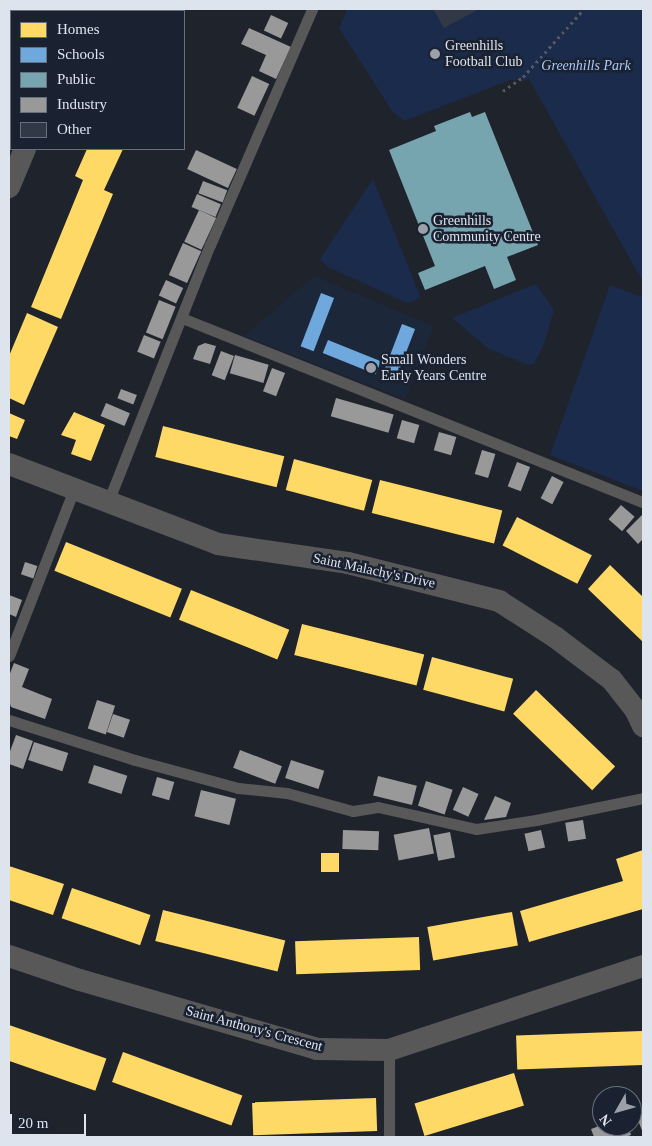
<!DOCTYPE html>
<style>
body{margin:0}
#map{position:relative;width:652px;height:1146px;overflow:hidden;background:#1f232c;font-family:Georgia,serif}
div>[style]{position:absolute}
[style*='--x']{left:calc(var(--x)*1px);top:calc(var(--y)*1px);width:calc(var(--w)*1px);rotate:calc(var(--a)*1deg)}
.built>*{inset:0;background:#1d273a}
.green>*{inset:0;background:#1b2b4b}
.homes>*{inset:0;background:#ffd966;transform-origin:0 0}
.schools>*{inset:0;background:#6fa8dc;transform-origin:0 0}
.public>*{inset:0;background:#76a5af}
.industry>*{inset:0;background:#999;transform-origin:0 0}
.building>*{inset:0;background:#313947}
.path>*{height:3px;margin-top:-1.5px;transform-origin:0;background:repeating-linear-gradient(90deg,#595a5c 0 2.5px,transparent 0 6.5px)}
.service>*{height:11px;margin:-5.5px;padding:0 5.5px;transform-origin:5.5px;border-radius:5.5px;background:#585859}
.minor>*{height:22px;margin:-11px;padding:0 11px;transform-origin:11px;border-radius:11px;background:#585859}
.dots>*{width:14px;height:14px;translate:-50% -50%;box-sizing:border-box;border:2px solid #1a2231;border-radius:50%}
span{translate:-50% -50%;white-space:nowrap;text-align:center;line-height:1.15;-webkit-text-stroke:5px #1a2231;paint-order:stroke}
.poi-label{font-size:14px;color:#dee4ee}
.left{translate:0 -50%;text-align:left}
.park-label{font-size:14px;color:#acc9fc;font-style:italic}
.street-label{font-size:14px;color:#dee4ee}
.frame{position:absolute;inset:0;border:10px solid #dee4ee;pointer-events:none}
.legend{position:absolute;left:10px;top:10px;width:175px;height:140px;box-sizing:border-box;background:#1a2231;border:1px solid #68707d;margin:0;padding:6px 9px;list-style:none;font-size:15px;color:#dee4ee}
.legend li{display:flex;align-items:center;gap:10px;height:25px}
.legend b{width:25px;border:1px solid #68707d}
.north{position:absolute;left:592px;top:1086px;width:50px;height:50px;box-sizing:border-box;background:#1a2231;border:1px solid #68707d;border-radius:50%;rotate:232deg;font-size:14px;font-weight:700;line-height:20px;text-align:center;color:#dee4ee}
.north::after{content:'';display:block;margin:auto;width:18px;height:22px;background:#9ba0aa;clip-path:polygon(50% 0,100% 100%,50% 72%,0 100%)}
.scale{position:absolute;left:10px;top:1114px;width:76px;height:22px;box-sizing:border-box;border:2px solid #dee4ee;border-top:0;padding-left:6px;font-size:15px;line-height:18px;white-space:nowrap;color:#dee4ee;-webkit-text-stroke:4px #1a2231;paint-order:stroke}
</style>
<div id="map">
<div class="built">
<div style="clip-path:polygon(314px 276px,434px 326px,405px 399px,244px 336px)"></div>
</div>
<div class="green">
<div style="clip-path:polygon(347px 9px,643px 9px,643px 282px,529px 79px,525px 81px,510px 80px,404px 121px,392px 111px,339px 28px)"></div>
<div style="clip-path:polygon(373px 179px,421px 298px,407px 303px,328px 267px,320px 259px)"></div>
<div style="clip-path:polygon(536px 284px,554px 310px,544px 344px,534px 364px,528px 365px,489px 349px,452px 318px)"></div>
<div style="clip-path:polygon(610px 285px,643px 297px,643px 491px,550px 455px)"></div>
</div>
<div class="homes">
<div style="left:148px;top:9px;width:37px;height:2px"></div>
<div style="clip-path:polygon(87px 149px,123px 149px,104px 190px,113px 194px,61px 319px,31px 307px,83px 180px,75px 176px)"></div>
<div style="clip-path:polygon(27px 313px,58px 327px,24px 405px,9px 398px,9px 356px)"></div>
<div style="clip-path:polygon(74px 412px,105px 425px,91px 461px,71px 454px,76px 440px,61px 435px)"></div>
<div style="clip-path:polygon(9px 413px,25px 420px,17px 439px,9px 436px)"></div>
<div style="left:163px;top:426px;width:125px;height:32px;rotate:14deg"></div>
<div style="left:294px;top:459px;width:81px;height:32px;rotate:15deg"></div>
<div style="left:380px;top:480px;width:126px;height:34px;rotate:14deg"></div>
<div style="left:517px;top:517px;width:84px;height:32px;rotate:27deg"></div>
<div style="left:66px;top:542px;width:125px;height:31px;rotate:22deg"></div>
<div style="clip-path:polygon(610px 565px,643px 597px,643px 642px,588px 589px)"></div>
<div style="left:191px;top:590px;width:106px;height:32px;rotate:22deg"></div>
<div style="left:302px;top:624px;width:126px;height:32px;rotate:14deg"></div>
<div style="left:432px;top:657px;width:84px;height:34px;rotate:15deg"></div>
<div style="left:536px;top:690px;width:110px;height:33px;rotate:44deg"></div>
<div style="clip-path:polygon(643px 850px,643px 909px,529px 942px,520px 911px,623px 881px,616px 859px)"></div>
<div style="left:321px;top:853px;width:18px;height:19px"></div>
<div style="clip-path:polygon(9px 866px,64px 884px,53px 915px,9px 900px)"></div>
<div style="left:72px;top:888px;width:83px;height:32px;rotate:19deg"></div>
<div style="left:163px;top:910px;width:126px;height:32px;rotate:14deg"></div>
<div style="left:512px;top:912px;width:34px;height:86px;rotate:80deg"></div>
<div style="left:419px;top:937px;width:33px;height:124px;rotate:88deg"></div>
<div style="left:9px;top:1025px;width:103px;height:34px;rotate:19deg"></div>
<div style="left:642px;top:1031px;width:34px;height:126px;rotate:88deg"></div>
<div style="left:123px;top:1052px;width:127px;height:32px;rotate:20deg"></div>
<div style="left:514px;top:1073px;width:34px;height:104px;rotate:73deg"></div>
<div style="left:376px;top:1098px;width:33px;height:124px;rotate:88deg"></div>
</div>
<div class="schools">
<div style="left:321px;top:293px;width:14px;height:57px;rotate:21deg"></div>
<div style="left:402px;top:324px;width:14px;height:57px;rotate:21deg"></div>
<div style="left:328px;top:340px;width:57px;height:14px;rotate:22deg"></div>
</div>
<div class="public">
<div style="clip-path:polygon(470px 112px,472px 117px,485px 112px,538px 245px,507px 257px,516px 280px,494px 289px,485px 266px,425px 290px,418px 273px,435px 266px,389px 150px,436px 131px,434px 126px)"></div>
</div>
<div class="industry">
<div style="left:271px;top:15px;width:19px;height:17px;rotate:25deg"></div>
<div style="clip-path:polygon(249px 28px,291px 47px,276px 79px,259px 71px,266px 55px,241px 44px)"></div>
<div style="left:252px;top:76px;width:19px;height:35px;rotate:25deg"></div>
<div style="left:196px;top:150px;width:45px;height:21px;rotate:25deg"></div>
<div style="left:203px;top:181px;width:26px;height:13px;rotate:21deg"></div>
<div style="left:197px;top:194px;width:26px;height:14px;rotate:23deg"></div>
<div style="left:199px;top:210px;width:19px;height:35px;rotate:25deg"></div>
<div style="left:183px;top:243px;width:20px;height:35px;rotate:24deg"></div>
<div style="left:166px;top:280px;width:19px;height:17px;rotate:25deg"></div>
<div style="left:159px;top:300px;width:18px;height:35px;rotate:22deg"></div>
<div style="left:144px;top:335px;width:18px;height:18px;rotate:22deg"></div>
<div style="clip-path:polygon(205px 343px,216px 346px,210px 364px,193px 359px,198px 346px)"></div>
<div style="left:221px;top:351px;width:14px;height:26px;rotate:21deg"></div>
<div style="left:235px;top:355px;width:35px;height:19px;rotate:16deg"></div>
<div style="left:272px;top:368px;width:14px;height:25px;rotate:21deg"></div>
<div style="left:121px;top:389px;width:17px;height:10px;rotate:21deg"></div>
<div style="left:336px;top:398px;width:60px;height:19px;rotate:16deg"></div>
<div style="left:106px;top:403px;width:26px;height:14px;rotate:23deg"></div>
<div style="left:402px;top:420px;width:18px;height:19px;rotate:16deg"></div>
<div style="left:439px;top:432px;width:18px;height:19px;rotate:16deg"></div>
<div style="left:482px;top:450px;width:14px;height:25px;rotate:17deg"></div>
<div style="left:517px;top:462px;width:14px;height:26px;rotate:21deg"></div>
<div style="left:552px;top:476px;width:13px;height:25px;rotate:27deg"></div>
<div style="left:621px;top:505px;width:18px;height:19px;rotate:41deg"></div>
<div style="clip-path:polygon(643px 514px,643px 539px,638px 544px,626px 531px)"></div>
<div style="left:25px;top:562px;width:13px;height:13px;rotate:18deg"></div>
<div style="clip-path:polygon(9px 595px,22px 600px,16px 617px,9px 614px)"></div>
<div style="clip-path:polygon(14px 663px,29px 669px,22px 687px,52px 699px,45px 719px,11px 707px,9px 701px,9px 676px)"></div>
<div style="left:97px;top:700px;width:19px;height:30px;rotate:18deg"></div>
<div style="left:113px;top:714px;width:18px;height:19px;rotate:19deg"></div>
<div style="clip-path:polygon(16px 735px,33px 741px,23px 769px,9px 764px,9px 754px)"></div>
<div style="left:34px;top:742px;width:36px;height:19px;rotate:18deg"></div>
<div style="left:240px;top:750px;width:45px;height:19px;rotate:21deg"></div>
<div style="left:291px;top:760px;width:35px;height:19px;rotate:18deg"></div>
<div style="left:94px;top:765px;width:35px;height:19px;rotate:18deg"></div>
<div style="left:378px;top:776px;width:40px;height:20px;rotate:14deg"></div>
<div style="left:157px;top:777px;width:18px;height:19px;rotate:16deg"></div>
<div style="left:426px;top:781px;width:28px;height:26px;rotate:18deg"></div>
<div style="left:463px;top:787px;width:17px;height:25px;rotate:24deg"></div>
<div style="left:201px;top:790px;width:36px;height:27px;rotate:14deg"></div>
<div style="clip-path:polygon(495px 796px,511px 803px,506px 817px,484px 820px)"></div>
<div style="left:583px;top:820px;width:19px;height:18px;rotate:81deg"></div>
<div style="left:429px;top:828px;width:26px;height:36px;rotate:79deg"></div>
<div style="left:343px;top:830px;width:36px;height:19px;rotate:2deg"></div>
<div style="left:541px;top:830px;width:18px;height:17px;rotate:77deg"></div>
<div style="left:450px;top:832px;width:26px;height:17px;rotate:79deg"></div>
<div style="clip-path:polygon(643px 1112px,643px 1133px,636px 1115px)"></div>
<div style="clip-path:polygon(602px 1125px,628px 1126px,631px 1135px,625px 1137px,594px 1137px,591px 1129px)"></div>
</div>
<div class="building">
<div style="clip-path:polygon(433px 9px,479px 9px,444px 28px)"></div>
</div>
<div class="path">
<div style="--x:503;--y:91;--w:24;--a:-35"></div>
<div style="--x:523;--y:77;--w:91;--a:-48.1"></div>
</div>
<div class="service">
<div style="--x:182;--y:318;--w:496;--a:21.8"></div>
<div style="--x:108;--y:502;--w:277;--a:-68.4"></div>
<div style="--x:210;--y:245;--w:257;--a:-66.6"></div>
<div style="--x:9;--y:656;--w:179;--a:-68.7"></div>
<div style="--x:9;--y:720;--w:132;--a:17.6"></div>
<div style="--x:135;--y:760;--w:107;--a:15.2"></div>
<div style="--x:238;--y:788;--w:49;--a:5.8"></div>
<div style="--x:287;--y:793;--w:68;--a:15.3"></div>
<div style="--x:353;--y:811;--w:25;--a:-9"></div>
<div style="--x:378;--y:807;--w:100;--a:12.7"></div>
<div style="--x:476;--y:829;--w:61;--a:-8.5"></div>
<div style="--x:536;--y:820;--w:109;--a:-11.6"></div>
<div style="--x:389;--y:1050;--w:87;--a:90"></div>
</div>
<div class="minor">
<div style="--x:85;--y:11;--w:2;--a:-63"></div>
<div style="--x:9;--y:187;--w:41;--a:-67.2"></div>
<div style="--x:9;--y:464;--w:224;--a:20.9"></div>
<div style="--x:218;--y:544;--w:131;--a:8.3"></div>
<div style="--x:348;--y:563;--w:156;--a:14.1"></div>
<div style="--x:499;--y:601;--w:67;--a:32.7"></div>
<div style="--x:555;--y:637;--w:71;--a:37"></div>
<div style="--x:612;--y:680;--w:39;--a:52"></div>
<div style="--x:636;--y:711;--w:17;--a:65"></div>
<div style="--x:9;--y:956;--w:75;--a:18.7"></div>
<div style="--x:80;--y:980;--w:247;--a:16.2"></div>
<div style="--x:317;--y:1049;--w:72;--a:0.8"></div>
<div style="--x:389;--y:1050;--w:268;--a:-18.3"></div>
</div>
<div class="dots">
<div style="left:435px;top:54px;background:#9ba0aa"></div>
<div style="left:423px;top:229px;background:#9ba0aa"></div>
<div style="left:371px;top:368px;background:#9ba0aa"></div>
</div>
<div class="poi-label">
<span class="left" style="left:445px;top:54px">Greenhills<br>Football Club</span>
<span class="left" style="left:433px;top:229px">Greenhills<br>Community Centre</span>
<span class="left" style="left:381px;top:368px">Small Wonders<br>Early Years Centre</span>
</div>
<div class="park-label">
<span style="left:586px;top:66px">Greenhills Park</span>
</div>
<div class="street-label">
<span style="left:374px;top:571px;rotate:12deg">Saint Malachy's Drive</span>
<span style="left:254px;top:1029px;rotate:15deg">Saint Anthony's Crescent</span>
</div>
<div class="frame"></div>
<ul class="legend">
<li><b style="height:14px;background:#ffd966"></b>Homes</li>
<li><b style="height:14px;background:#6fa8dc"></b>Schools</li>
<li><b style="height:14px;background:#76a5af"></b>Public</li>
<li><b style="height:14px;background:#999"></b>Industry</li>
<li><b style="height:14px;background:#313947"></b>Other</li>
</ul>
<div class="north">N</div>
<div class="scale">20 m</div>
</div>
